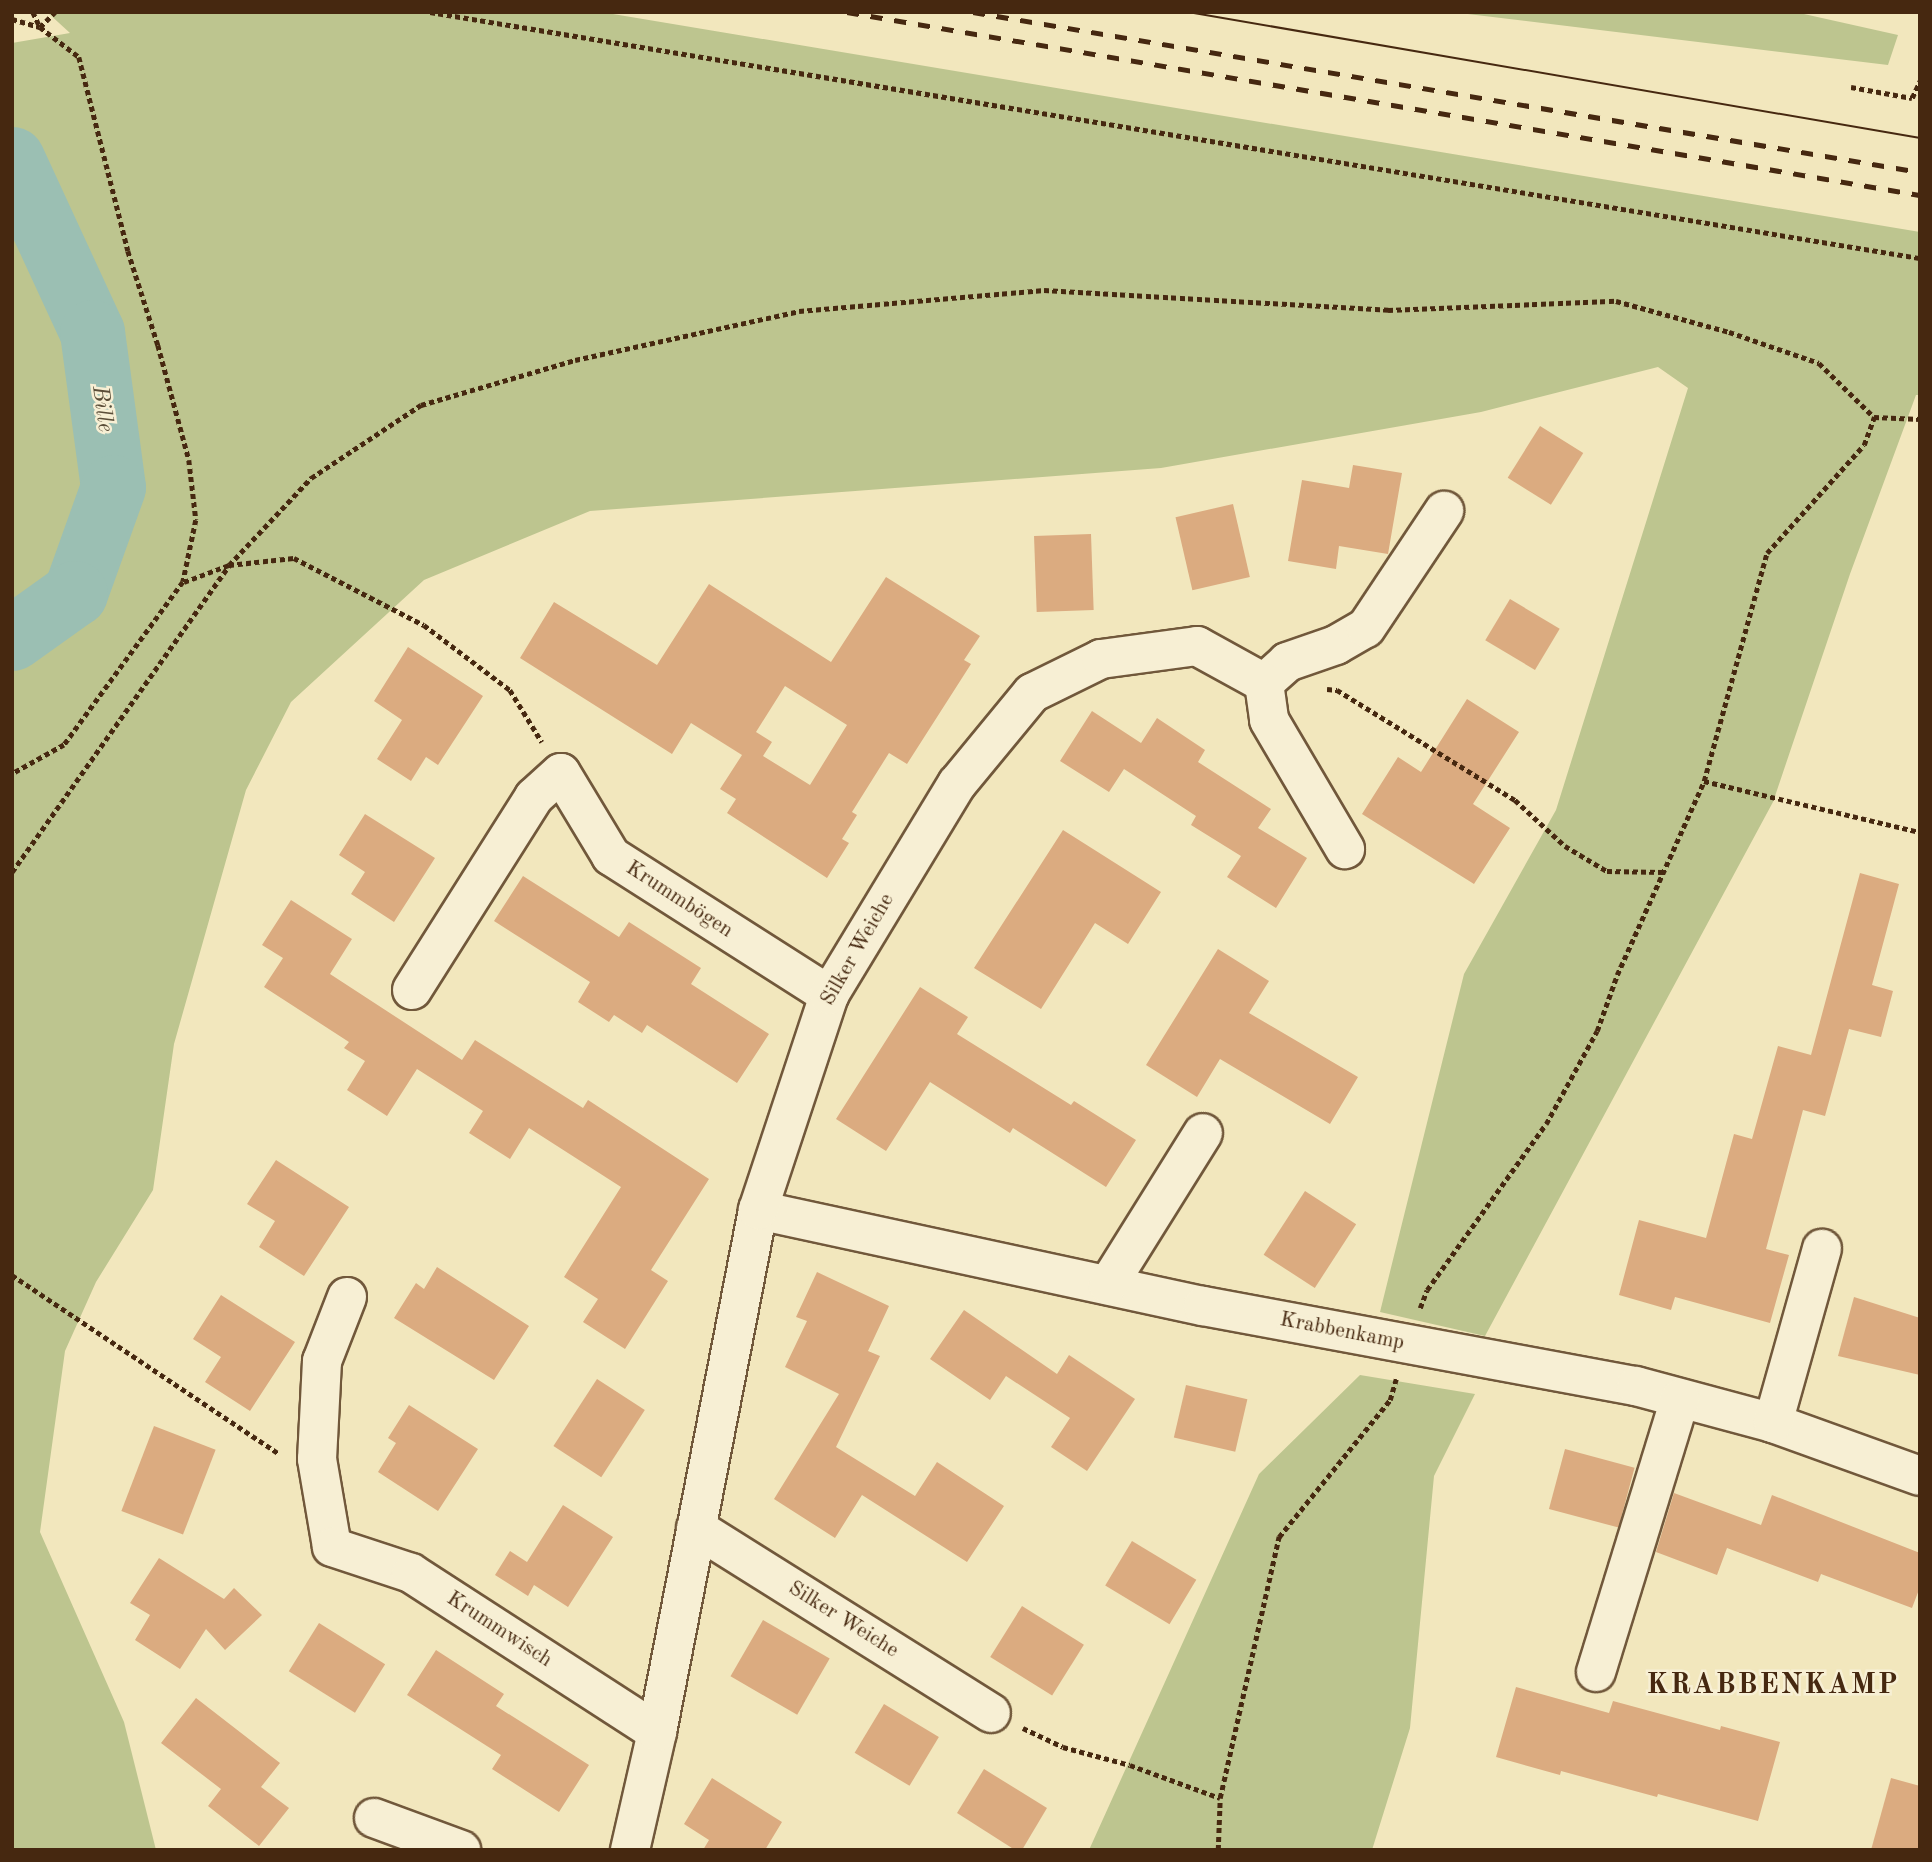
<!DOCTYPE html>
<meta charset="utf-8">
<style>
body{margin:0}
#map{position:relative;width:1932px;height:1862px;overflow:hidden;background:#f2e7bd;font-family:"Old Standard TT",serif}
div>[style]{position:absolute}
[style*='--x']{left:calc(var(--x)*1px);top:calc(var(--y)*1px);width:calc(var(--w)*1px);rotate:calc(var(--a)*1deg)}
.green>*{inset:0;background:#bdc58f}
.river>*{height:65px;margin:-32.5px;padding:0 32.5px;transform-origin:32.5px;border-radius:32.5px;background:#9bbfb3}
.building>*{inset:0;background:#dbab80;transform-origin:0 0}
.path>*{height:4.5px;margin-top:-2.25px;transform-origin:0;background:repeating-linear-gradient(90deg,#462810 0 5px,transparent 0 8.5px)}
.roads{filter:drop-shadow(2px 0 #71583b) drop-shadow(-2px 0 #71583b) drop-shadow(0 2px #71583b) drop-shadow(0 -2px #71583b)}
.minor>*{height:38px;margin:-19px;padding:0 19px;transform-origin:19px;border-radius:19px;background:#f7efd4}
.tram>*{height:2px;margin:-1px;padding:0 1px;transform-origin:1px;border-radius:1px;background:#462810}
.rail>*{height:5px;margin-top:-2.5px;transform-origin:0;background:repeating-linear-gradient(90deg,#462810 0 12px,transparent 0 24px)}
span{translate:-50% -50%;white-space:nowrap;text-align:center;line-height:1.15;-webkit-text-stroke:5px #f7efd4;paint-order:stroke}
.street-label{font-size:21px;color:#462810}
.water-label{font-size:23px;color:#5b4e39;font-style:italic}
.district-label{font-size:28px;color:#462810;font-weight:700;letter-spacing:2px}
.frame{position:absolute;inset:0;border:14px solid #462810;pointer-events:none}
</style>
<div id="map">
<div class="green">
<div style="clip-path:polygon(47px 12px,601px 12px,1920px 232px,1920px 395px,1916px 395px,1850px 574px,1773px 802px,1485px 1336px,1380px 1312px,1464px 974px,1556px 810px,1688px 388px,1658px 367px,1481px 412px,1161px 468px,590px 511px,424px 580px,291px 702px,246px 790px,174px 1044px,153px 1190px,96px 1282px,65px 1351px,40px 1532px,124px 1722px,156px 1850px,12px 1850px,12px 43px,70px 33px)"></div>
<div style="clip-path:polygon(1451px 12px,1795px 12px,1898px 35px,1888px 65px)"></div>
<div style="clip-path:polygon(1360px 1375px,1475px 1394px,1434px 1476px,1410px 1728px,1372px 1850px,1089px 1850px,1259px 1474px)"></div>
</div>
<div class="river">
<div style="--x:12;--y:159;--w:191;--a:65.2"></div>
<div style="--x:92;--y:332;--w:156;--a:82.3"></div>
<div style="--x:113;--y:487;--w:113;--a:109.7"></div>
<div style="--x:75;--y:593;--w:77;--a:144.5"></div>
</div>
<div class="building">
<div style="left:1540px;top:426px;width:51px;height:61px;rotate:32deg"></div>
<div style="clip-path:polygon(1353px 465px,1402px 473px,1388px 554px,1339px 546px,1336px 569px,1288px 561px,1302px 480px,1349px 488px)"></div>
<div style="left:1233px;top:504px;width:75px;height:59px;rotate:77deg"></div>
<div style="left:1091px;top:534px;width:76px;height:57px;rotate:88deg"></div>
<div style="clip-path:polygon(evenodd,886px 577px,980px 636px,964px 660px,971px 664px,907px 764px,889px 753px,852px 812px,857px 815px,842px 839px,849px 843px,827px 878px,727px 813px,736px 799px,720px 789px,742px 755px,691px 723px,672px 754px,520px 658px,554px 602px,657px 665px,709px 584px,831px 662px,886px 577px,785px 686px,847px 725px,810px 785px,763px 756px,772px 742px,756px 732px,785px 686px)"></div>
<div style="left:1510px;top:599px;width:58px;height:48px;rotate:31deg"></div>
<div style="clip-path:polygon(408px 647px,483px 696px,438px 765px,426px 757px,411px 781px,377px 759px,402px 720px,374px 701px)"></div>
<div style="clip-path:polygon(1467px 699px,1519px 732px,1473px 804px,1510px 828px,1474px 884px,1362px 814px,1398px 757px,1421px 772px)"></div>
<div style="clip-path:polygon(1092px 711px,1141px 743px,1157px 718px,1205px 750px,1198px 762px,1271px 809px,1258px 828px,1307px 858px,1276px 908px,1227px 877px,1241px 856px,1191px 825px,1196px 816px,1124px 769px,1109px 792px,1060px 761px)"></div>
<div style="clip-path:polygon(365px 814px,435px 858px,394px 922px,351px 894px,365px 872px,339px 855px)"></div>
<div style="clip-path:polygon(1063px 830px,1161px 892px,1128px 944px,1095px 923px,1041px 1009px,974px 968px)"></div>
<div style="clip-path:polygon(1860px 873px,1899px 884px,1872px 985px,1893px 991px,1881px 1037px,1849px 1029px,1825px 1116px,1803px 1110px,1766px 1249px,1789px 1255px,1770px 1323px,1675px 1297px,1671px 1310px,1619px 1295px,1639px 1220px,1706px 1238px,1734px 1134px,1752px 1139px,1778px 1046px,1811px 1055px)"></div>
<div style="clip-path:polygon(523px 876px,619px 937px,629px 922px,701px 968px,691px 984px,769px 1034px,737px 1083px,647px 1025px,642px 1033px,614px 1015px,609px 1022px,578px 1002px,590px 982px,494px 921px)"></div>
<div style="clip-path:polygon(291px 900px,352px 939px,330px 974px,462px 1060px,475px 1040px,583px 1108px,588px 1100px,709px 1179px,651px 1270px,668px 1281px,625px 1349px,583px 1322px,598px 1299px,564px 1277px,621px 1187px,529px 1128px,510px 1159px,469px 1133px,483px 1111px,417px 1069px,387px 1116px,347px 1090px,365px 1061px,344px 1048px,349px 1042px,264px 987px,283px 958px,262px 945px)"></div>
<div style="clip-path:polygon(1218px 949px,1269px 981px,1249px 1013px,1358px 1077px,1330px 1124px,1220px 1059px,1197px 1097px,1146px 1065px)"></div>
<div style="clip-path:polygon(920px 987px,968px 1017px,957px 1034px,1071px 1105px,1074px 1101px,1136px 1140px,1106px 1187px,1013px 1128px,1010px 1133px,930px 1082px,886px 1151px,836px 1119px)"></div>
<div style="clip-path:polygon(276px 1160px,349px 1207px,304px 1276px,259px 1247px,275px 1221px,247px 1204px)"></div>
<div style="left:1305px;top:1191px;width:61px;height:76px;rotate:33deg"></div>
<div style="clip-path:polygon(437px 1267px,529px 1326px,494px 1380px,394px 1318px,416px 1283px,424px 1289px)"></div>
<div style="clip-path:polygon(817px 1272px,889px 1306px,868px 1351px,880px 1356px,836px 1447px,915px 1496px,937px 1462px,1004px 1506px,967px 1562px,862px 1495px,835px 1538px,774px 1499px,839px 1394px,785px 1367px,807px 1321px,796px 1317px)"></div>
<div style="clip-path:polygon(221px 1295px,295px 1342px,250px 1411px,205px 1382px,221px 1357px,193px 1339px)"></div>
<div style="clip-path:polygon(1854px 1297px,1920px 1318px,1920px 1375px,1838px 1356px)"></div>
<div style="clip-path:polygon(964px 1310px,1057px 1374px,1069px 1355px,1135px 1399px,1087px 1471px,1051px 1447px,1070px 1418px,1006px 1376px,990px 1400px,930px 1359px)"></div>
<div style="left:597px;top:1379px;width:57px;height:80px;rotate:33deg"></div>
<div style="left:1186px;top:1385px;width:63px;height:54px;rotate:13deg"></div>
<div style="clip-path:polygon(409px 1405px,478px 1449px,438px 1511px,378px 1472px,396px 1443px,388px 1438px)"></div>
<div style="left:154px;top:1426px;width:66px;height:91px;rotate:21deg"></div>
<div style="left:1565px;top:1449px;width:72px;height:62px;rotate:15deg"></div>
<div style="clip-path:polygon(1674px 1493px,1761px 1525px,1772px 1495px,1920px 1553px,1920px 1587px,1912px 1608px,1821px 1574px,1818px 1582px,1727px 1548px,1717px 1575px,1656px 1552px)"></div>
<div style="clip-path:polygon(563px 1505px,613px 1537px,568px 1607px,534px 1585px,528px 1596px,495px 1575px,510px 1551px,527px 1562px)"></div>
<div style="left:1132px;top:1541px;width:75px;height:52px;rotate:31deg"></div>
<div style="clip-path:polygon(159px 1558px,224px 1599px,234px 1588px,262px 1615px,225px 1650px,206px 1629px,180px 1669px,135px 1640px,150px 1615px,130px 1603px)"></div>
<div style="left:1022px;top:1606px;width:73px;height:60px;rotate:32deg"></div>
<div style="left:763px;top:1620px;width:77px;height:65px;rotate:30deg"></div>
<div style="left:319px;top:1623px;width:78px;height:57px;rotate:32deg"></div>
<div style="clip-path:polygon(436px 1650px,504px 1694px,496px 1706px,589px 1765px,559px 1812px,492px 1769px,501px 1755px,407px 1695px)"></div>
<div style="clip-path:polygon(1516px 1687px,1609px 1713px,1613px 1701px,1720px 1730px,1721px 1726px,1780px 1742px,1758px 1821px,1658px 1794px,1657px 1797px,1561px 1771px,1560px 1775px,1496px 1757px)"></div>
<div style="clip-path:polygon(196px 1698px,280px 1763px,261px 1787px,289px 1808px,259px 1846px,208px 1806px,221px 1789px,161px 1743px)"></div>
<div style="left:884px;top:1704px;width:64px;height:57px;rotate:31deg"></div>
<div style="clip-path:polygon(984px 1769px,1047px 1808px,1022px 1850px,1015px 1850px,957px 1813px)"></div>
<div style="clip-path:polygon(712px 1778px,782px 1822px,765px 1850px,703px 1850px,709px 1840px,684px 1824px)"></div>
<div style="clip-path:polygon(1891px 1778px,1920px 1786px,1920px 1850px,1871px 1850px)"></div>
</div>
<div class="path">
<div style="--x:33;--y:12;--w:17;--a:65"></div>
<div style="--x:430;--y:12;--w:1510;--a:9.38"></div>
<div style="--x:12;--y:19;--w:29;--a:16"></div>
<div style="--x:40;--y:27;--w:49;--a:37.6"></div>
<div style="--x:79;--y:57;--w:200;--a:75.8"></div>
<div style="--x:128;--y:251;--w:99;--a:72.3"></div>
<div style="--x:158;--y:345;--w:119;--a:74.9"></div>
<div style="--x:189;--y:460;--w:60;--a:83.3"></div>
<div style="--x:196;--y:520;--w:63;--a:101.8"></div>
<div style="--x:183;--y:582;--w:202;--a:126.1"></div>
<div style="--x:64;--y:745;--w:60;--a:150.9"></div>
<div style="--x:40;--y:27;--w:21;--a:-45"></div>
<div style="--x:1851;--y:87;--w:62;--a:10.2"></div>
<div style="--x:1912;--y:98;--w:19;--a:-65"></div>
<div style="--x:184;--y:582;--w:48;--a:-20.7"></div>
<div style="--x:229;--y:565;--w:65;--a:-6.1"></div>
<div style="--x:294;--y:558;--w:146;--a:27.3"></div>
<div style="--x:424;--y:625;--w:108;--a:37.1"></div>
<div style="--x:510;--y:690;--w:61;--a:58.4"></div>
<div style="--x:1327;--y:689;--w:10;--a:6"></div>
<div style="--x:1337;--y:690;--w:209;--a:31.7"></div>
<div style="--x:1515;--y:800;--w:68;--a:42.6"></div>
<div style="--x:1565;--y:846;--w:49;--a:30.8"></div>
<div style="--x:1607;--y:871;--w:56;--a:1"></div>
<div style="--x:1704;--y:781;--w:222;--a:13.3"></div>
<div style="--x:12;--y:872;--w:376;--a:-54.7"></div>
<div style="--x:229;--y:565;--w:120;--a:-46.7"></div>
<div style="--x:311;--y:478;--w:132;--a:-33.6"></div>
<div style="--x:421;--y:405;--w:160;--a:-16.3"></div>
<div style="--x:575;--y:360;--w:229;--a:-12.3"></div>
<div style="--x:799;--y:311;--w:246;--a:-4.9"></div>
<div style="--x:1044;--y:290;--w:345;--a:3.3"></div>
<div style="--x:1388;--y:310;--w:228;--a:-2.3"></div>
<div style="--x:1616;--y:301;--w:117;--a:15.3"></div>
<div style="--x:1729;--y:332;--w:95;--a:19"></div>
<div style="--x:1819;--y:363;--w:77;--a:44.5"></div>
<div style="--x:12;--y:1275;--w:321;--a:33.8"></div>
<div style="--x:1420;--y:1308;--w:19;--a:-69"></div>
<div style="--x:1427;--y:1290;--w:204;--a:-54.4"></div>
<div style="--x:1546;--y:1124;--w:106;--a:-61.3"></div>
<div style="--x:1597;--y:1031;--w:59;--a:-70.3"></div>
<div style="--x:1617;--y:975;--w:213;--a:-65.8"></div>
<div style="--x:1704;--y:781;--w:237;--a:-74.6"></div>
<div style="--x:1767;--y:553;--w:145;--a:-48.1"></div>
<div style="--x:1864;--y:445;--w:30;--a:-70"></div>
<div style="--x:1874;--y:417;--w:46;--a:2.5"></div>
<div style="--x:1023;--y:1728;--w:44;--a:25.4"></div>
<div style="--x:1063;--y:1747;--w:69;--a:15"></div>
<div style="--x:1130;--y:1765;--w:96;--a:20.1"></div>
<div style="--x:1218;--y:1850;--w:52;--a:-87.8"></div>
<div style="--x:1220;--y:1798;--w:268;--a:-77.3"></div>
<div style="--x:1279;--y:1537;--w:176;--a:-51"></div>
<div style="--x:1390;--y:1400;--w:22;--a:-74"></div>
</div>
<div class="roads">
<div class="minor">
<div style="--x:1264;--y:683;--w:31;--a:-42"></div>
<div style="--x:1287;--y:662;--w:52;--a:-19.1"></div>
<div style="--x:1336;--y:645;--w:34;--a:-30"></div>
<div style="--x:1366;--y:628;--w:141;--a:-56.3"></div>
<div style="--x:1264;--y:683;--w:37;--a:82"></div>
<div style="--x:1269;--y:720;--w:150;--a:59.5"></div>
<div style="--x:412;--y:990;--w:228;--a:-57.7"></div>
<div style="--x:534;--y:797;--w:36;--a:-42"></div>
<div style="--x:561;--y:773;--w:97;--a:58.9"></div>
<div style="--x:611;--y:856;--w:259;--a:32.5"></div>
<div style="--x:758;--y:1210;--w:455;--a:12.2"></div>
<div style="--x:1203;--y:1306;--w:440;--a:10.5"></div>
<div style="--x:1636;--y:1386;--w:142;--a:15.1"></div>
<div style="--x:1773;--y:1423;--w:156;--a:19.8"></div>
<div style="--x:1108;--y:1285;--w:179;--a:-58"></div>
<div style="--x:347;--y:1297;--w:69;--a:111.3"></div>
<div style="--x:322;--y:1361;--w:98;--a:92.9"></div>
<div style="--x:317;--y:1459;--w:89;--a:80.3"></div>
<div style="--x:332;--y:1547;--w:83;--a:18.2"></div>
<div style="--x:411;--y:1573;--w:293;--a:32.9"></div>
<div style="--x:1773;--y:1423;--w:181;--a:-74.3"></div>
<div style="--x:696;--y:1528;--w:348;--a:32.1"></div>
<div style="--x:1596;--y:1672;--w:286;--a:-72.9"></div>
<div style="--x:374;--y:1818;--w:93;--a:20.2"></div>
<div style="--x:630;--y:1850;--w:121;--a:-77.1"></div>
<div style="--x:657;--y:1732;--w:532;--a:-79.05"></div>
<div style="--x:758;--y:1210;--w:226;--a:-71.7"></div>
<div style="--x:829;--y:995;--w:247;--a:-58.8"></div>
<div style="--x:957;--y:784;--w:118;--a:-50.5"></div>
<div style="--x:1032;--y:693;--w:77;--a:-26.2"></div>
<div style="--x:1101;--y:659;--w:97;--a:-7.7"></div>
<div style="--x:1197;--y:646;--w:77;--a:28.9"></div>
</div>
</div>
<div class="tram">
<div style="--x:1188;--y:12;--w:743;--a:9.77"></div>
</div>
<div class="rail">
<div style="--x:847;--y:12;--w:1088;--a:9.68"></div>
<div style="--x:973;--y:12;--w:960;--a:9.59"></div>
</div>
<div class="street-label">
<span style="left:679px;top:900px;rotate:33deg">Krummbögen</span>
<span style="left:858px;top:950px;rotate:-60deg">Silker Weiche</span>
<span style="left:1342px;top:1332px;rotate:11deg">Krabbenkamp</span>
<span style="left:843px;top:1620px;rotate:32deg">Silker Weiche</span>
<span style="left:499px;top:1630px;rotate:33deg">Krummwisch</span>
</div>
<div class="water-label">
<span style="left:102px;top:409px;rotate:82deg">Bille</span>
</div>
<div class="district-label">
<span style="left:1773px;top:1686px">KRABBENKAMP</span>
</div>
<div class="frame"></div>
</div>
